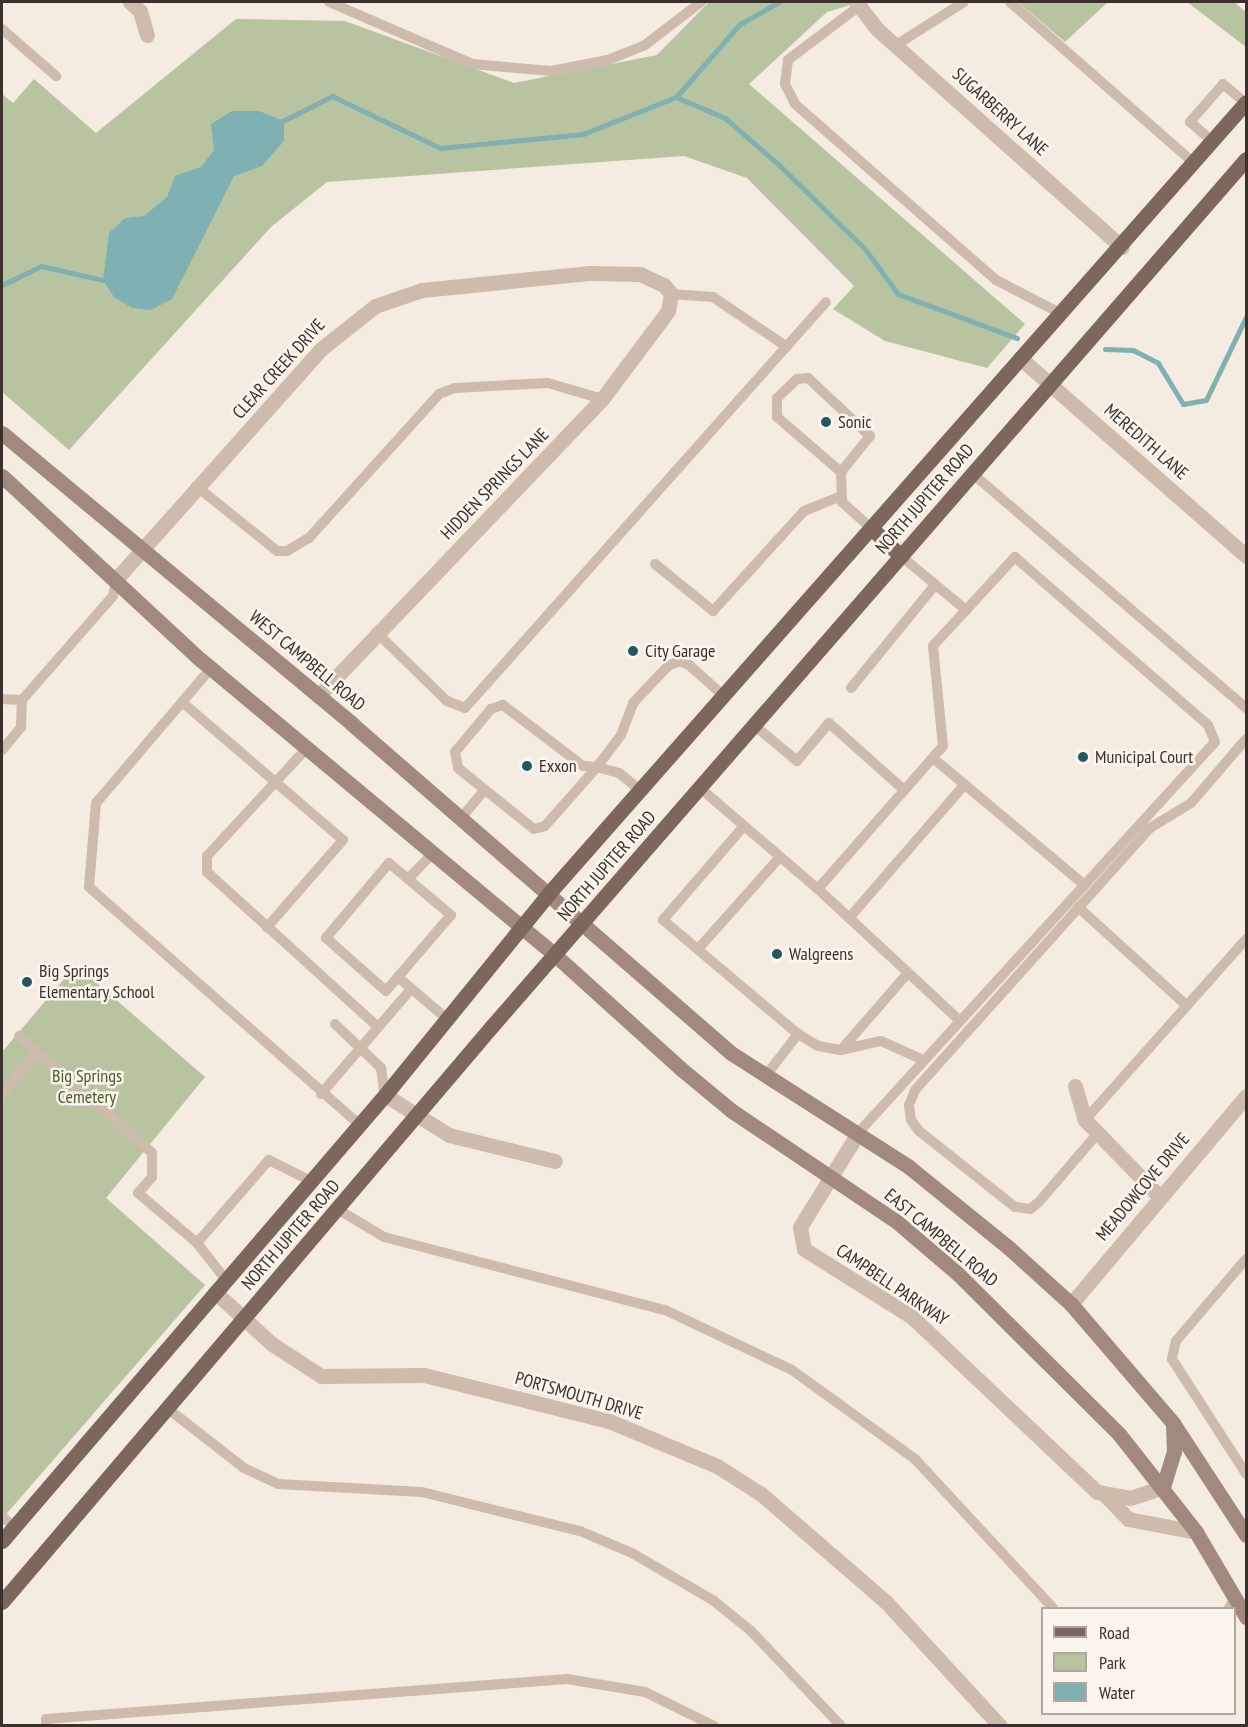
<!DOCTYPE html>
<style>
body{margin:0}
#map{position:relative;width:1248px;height:1727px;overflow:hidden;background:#f4ebe1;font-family:"PT Sans Narrow",sans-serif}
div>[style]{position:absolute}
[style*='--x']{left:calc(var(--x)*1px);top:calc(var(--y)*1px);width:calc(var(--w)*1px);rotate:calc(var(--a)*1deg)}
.green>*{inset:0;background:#b8c4a0}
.water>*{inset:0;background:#7fb0b2}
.stream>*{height:5px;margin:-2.5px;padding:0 2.5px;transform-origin:2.5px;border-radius:2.5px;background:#7fb0b2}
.lane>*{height:10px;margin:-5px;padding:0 5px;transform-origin:5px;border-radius:5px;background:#cdbbac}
.street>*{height:15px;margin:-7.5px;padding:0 7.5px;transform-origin:7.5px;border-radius:7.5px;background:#cdbbac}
.secondary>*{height:15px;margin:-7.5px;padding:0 7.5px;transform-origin:7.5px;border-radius:7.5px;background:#a18a7d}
.primary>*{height:15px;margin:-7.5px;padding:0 7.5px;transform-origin:7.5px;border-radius:7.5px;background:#7d675c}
.dots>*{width:16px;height:16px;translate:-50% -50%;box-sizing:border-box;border:3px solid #fbf5ee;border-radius:50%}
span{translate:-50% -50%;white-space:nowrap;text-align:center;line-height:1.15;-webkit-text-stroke:5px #fbf5ee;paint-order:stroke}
.street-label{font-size:18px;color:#3b302b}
.poi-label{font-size:18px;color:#3b302b}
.left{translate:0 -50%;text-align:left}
.park-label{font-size:18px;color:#4a5a2e}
.frame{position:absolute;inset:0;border:3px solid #3b302b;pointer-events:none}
.legend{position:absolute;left:1041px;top:1607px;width:195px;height:108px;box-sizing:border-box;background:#fbf5ee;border:2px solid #aea6a0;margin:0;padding:8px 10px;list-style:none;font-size:18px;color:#3b302b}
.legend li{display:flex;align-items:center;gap:12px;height:30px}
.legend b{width:30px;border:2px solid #aea6a0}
</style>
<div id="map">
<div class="green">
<div style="clip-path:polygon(709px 2px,860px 2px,827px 12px,749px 84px,1025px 324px,987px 368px,885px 341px,833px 309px,854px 286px,747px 178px,684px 156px,327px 182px,271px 227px,69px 450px,2px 392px,2px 94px,13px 103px,34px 79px,96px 133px,236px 19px,345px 21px,514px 83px,657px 55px)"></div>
<div style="clip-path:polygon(1018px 2px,1108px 2px,1065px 42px)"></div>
<div style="clip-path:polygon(1187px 2px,1234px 2px,1246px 12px,1246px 47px)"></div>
<div style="clip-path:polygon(76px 965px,205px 1077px,106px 1198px,205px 1285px,2px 1519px,2px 1052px)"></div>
</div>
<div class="water">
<div style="clip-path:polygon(232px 111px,259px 111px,284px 121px,284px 141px,262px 166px,234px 176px,172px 299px,151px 310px,132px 308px,114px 297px,103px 280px,109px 233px,125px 218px,144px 216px,167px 197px,175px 176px,201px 167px,214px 150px,211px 124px)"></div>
</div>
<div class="stream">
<div style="--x:676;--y:97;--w:53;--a:23.2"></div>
<div style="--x:725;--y:118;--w:70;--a:41"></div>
<div style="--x:778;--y:164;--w:122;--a:44.3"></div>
<div style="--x:865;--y:249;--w:56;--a:53.7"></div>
<div style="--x:898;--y:294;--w:127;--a:20.3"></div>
<div style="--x:277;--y:124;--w:62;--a:-27"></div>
<div style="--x:332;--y:96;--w:120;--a:25.7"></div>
<div style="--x:440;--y:148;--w:144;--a:-5.6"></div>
<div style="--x:583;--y:134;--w:100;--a:-21.7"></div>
<div style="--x:676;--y:97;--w:97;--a:-48.8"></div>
<div style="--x:740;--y:24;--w:45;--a:-29.4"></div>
<div style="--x:2;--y:285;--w:43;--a:-26"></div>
<div style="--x:41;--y:266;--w:64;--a:12.7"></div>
<div style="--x:103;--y:280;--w:6;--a:-39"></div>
<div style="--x:1105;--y:349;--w:28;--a:2"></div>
<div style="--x:1133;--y:350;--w:28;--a:27"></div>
<div style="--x:1158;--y:363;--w:48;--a:58.6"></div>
<div style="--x:1183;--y:404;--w:23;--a:-10"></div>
<div style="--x:1206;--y:400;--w:92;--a:-64.3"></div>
</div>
<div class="lane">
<div style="--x:329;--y:2;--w:156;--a:23.4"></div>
<div style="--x:472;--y:64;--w:79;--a:5.1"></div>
<div style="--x:551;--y:71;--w:58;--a:-10.9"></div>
<div style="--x:608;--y:60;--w:40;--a:-22"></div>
<div style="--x:645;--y:45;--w:71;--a:-37.5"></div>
<div style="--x:1010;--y:2;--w:244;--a:41.2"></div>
<div style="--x:858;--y:7;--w:88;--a:142.9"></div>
<div style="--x:788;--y:60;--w:24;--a:97"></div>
<div style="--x:785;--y:84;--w:22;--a:63"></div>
<div style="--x:795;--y:104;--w:267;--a:41.2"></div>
<div style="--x:996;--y:280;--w:72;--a:27.3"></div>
<div style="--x:2;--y:29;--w:72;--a:41"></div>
<div style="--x:896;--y:45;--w:80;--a:-32.3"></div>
<div style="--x:1213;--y:142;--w:30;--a:-139"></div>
<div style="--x:1190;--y:122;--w:50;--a:-49"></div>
<div style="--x:1223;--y:84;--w:30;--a:40"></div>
<div style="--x:671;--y:294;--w:42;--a:4.1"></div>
<div style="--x:713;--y:297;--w:89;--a:34"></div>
<div style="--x:841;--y:472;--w:46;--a:-51.1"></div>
<div style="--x:870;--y:436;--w:85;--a:-136.9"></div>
<div style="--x:808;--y:378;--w:11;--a:175"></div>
<div style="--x:797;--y:379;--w:28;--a:136"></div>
<div style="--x:777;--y:398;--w:19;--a:90"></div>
<div style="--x:777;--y:417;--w:84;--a:40.7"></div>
<div style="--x:841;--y:472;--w:30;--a:88"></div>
<div style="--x:842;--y:502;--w:39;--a:42"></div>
<div style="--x:973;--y:474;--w:360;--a:40.6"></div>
<div style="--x:196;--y:486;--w:104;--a:38.7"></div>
<div style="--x:277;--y:551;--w:10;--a:0"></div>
<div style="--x:287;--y:551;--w:26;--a:-31"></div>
<div style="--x:309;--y:538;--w:194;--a:-47.9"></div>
<div style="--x:439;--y:394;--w:17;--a:-21"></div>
<div style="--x:455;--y:388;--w:93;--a:-3.1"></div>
<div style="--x:548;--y:383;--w:56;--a:16.5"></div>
<div style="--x:901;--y:556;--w:85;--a:39.7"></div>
<div style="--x:655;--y:564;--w:75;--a:39"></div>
<div style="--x:713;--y:611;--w:135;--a:-47.7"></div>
<div style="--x:804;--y:511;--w:38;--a:-22"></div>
<div style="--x:376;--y:632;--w:99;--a:44.2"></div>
<div style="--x:447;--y:701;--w:19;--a:21"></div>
<div style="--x:465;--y:708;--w:543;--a:-48.36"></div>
<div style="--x:211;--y:668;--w:177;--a:130.4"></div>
<div style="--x:96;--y:803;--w:84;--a:94.8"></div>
<div style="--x:89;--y:887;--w:361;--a:41.3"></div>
<div style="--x:851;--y:688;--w:133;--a:-50.8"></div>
<div style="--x:2;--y:699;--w:20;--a:3"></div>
<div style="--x:182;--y:702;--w:212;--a:40.6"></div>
<div style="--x:343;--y:840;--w:116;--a:131.1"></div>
<div style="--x:754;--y:725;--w:56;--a:39.9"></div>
<div style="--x:797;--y:761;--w:50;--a:-49.9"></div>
<div style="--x:829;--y:723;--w:101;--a:41.8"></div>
<div style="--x:307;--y:748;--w:147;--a:132.8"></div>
<div style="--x:207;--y:856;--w:16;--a:90"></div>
<div style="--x:207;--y:872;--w:231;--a:42.2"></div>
<div style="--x:2;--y:750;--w:30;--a:-50"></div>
<div style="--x:21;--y:727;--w:27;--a:-88"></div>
<div style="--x:22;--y:700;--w:138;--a:-48.8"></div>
<div style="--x:113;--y:596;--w:18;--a:-77"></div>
<div style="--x:933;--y:758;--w:194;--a:40"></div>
<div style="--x:700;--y:788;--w:155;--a:40.6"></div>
<div style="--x:640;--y:790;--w:27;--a:-141"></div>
<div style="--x:619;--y:773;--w:23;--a:-165"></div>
<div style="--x:597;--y:767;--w:14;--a:-176"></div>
<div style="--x:583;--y:766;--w:101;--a:-142.7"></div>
<div style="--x:503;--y:705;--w:13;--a:162"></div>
<div style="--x:491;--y:709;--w:56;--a:129.9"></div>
<div style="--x:455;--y:752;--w:16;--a:79"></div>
<div style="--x:458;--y:768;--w:97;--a:38.8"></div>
<div style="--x:534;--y:829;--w:11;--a:-15"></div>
<div style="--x:545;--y:826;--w:79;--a:-48.6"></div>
<div style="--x:597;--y:767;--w:40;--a:-53"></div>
<div style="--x:621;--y:735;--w:34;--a:-69"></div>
<div style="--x:633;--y:703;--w:51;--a:-46.6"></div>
<div style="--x:668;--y:666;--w:12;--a:-24"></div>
<div style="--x:679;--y:661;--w:11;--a:22"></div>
<div style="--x:689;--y:665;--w:47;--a:41.5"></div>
<div style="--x:461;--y:818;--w:35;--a:-50"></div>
<div style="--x:744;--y:826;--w:124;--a:130.8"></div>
<div style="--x:663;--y:920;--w:177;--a:40.2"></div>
<div style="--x:408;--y:879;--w:37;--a:-46"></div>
<div style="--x:1078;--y:907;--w:147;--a:42.2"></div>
<div style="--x:849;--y:918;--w:177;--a:-49.1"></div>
<div style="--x:698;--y:949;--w:123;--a:-48.3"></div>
<div style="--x:398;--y:977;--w:18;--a:131"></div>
<div style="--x:386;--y:991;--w:80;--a:-138.5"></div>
<div style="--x:326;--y:938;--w:98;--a:-50"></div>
<div style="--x:389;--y:863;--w:81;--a:40"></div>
<div style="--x:451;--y:915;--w:82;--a:130.5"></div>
<div style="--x:398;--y:977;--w:65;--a:40.6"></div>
<div style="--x:335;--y:1024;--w:64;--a:43.7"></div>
<div style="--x:381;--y:1068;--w:27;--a:82"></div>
<div style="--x:19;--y:1036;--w:177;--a:41.3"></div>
<div style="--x:152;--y:1153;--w:24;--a:90"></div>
<div style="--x:152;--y:1177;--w:21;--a:131"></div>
<div style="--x:138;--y:1193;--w:77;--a:40.3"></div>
<div style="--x:841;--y:1050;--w:102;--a:-49"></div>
<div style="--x:767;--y:1074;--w:51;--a:-52.2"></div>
<div style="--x:798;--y:1034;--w:23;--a:31"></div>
<div style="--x:818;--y:1046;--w:23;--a:10"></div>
<div style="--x:841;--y:1050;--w:41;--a:-12.7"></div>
<div style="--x:881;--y:1041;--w:46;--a:24.3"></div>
<div style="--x:2;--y:1094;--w:55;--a:-50.2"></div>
<div style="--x:321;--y:1094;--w:138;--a:-49.4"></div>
<div style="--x:1085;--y:1120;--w:242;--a:-48.3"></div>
<div style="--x:858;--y:1133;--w:529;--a:-47.6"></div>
<div style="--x:1215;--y:742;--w:18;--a:-112"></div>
<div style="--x:1208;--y:725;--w:256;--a:-139"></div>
<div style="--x:1015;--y:557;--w:121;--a:132.7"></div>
<div style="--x:933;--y:646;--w:100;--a:84.3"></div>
<div style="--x:943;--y:746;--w:190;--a:131.2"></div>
<div style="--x:818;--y:889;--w:192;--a:42.9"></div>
<div style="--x:1097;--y:1134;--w:89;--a:130.5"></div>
<div style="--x:1039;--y:1202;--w:11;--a:142"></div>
<div style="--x:1030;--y:1209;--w:15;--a:-172"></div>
<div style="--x:1015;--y:1207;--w:122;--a:-141.6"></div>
<div style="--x:919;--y:1131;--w:14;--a:-126"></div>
<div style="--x:911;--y:1120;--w:15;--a:-98"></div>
<div style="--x:909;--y:1105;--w:16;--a:-68"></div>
<div style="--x:915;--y:1090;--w:352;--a:-48.1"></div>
<div style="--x:1150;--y:828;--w:48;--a:-31.4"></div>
<div style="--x:1191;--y:803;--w:84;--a:-49.3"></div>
<div style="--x:339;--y:1210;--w:52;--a:31"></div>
<div style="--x:384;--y:1237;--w:290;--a:14.6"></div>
<div style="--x:665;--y:1310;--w:140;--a:25.3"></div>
<div style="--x:792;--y:1370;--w:152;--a:35.9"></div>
<div style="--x:915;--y:1459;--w:203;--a:47.2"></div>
<div style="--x:1246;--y:1259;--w:108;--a:130.5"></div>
<div style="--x:1176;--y:1341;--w:18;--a:103"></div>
<div style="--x:1172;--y:1359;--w:137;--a:57.2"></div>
<div style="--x:226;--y:1280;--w:47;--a:-128.1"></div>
<div style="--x:197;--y:1243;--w:110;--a:-49.1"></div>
<div style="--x:269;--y:1160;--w:47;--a:26.6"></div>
<div style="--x:167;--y:1408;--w:98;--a:37.9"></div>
<div style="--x:244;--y:1468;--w:38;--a:25"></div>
<div style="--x:278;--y:1484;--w:144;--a:3.2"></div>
<div style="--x:422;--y:1492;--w:163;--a:13.9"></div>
<div style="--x:580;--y:1531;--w:56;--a:22.9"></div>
<div style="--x:632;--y:1553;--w:95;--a:30.3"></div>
<div style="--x:714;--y:1601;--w:48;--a:39"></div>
<div style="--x:751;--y:1631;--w:131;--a:46.5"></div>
<div style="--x:2;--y:1516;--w:16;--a:43"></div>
<div style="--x:1229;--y:1608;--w:12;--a:-59"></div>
<div style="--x:46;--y:1726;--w:7;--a:-90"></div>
<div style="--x:46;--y:1719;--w:523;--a:-4.39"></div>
<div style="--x:567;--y:1679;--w:79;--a:9.5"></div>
<div style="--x:645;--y:1692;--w:77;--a:26.2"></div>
</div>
<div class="street">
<div style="--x:130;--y:2;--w:13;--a:42"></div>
<div style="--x:140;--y:11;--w:25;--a:74"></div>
<div style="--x:856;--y:2;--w:34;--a:52"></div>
<div style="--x:877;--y:29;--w:328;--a:41.7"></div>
<div style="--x:1020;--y:358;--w:300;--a:41.2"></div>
<div style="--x:117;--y:578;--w:307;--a:-48.3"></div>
<div style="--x:321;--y:349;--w:69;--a:-38.5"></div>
<div style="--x:375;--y:306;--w:50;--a:-18.8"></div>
<div style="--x:422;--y:290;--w:167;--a:-5.8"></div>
<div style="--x:588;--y:273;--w:52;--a:1.1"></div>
<div style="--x:640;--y:274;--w:26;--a:25"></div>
<div style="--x:664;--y:285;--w:11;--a:52"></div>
<div style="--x:671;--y:294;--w:17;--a:100"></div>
<div style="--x:668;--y:311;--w:110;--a:126.9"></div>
<div style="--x:602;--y:399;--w:411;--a:133.7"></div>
<div style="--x:1075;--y:1086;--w:35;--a:74"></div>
<div style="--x:1085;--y:1120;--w:107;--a:45.8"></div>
<div style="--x:385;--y:1095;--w:75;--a:32"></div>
<div style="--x:449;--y:1135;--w:109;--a:13.8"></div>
<div style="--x:858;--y:1133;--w:110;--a:121.7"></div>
<div style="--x:800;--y:1227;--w:22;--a:80"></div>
<div style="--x:804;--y:1249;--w:128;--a:32.2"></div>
<div style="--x:912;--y:1317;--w:255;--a:43.4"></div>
<div style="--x:1097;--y:1492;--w:34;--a:10"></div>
<div style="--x:1130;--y:1498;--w:35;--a:-18"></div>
<div style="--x:215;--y:1292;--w:77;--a:42.4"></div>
<div style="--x:272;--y:1344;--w:59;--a:33.1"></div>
<div style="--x:321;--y:1376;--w:103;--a:-0.6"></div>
<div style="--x:424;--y:1375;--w:191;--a:14"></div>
<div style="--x:609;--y:1421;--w:117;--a:22.6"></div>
<div style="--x:717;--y:1466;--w:52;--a:32.5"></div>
<div style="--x:761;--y:1494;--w:165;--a:40.8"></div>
<div style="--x:886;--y:1602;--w:168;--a:47.4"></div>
<div style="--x:1071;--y:1304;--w:272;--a:-49.9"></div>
<div style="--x:1106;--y:1496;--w:32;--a:46"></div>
<div style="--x:1128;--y:1519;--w:69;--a:10.8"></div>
</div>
<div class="secondary">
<div style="--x:2;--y:433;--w:455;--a:39.7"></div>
<div style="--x:352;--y:724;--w:502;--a:40.96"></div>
<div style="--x:731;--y:1053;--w:211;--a:32.6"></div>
<div style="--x:909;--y:1167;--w:129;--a:39"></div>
<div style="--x:1009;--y:1248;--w:84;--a:42.1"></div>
<div style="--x:1071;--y:1304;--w:157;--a:49.4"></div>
<div style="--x:1173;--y:1423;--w:134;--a:56.9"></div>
<div style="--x:2;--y:476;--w:271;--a:42.8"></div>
<div style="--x:201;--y:660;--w:461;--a:39.8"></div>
<div style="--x:555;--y:955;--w:169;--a:42.1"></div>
<div style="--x:680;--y:1068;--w:67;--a:39.6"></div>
<div style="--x:732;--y:1111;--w:197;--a:33.9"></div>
<div style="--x:896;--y:1221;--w:82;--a:40.5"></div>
<div style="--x:958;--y:1274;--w:227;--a:44.8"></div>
<div style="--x:1119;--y:1434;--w:125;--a:51.8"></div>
<div style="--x:1196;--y:1532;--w:99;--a:59.5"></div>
<div style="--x:1163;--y:1487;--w:37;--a:-73"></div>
<div style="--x:1174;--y:1452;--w:29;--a:-92"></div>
</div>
<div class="primary">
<div style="--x:871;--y:528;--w:41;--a:43"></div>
<div style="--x:2;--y:1541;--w:588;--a:-49.35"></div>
<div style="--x:385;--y:1095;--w:260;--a:-50.9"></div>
<div style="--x:549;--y:893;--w:1054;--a:-48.61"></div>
<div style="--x:2;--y:1602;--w:756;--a:-49.61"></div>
<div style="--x:492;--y:1026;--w:1149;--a:-48.99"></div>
</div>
<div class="dots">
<div style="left:826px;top:422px;background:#1f5a5e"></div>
<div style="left:633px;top:651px;background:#1f5a5e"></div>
<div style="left:1083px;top:757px;background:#1f5a5e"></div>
<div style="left:527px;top:766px;background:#1f5a5e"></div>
<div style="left:777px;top:954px;background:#1f5a5e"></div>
<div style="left:27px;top:982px;background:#1f5a5e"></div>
</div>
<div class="street-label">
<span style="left:1000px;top:112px;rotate:42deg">SUGARBERRY LANE</span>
<span style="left:279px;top:369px;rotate:-48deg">CLEAR CREEK DRIVE</span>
<span style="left:1146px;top:442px;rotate:41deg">MEREDITH LANE</span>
<span style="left:495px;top:484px;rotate:-46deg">HIDDEN SPRINGS LANE</span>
<span style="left:925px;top:499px;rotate:-49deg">NORTH JUPITER ROAD</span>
<span style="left:307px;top:661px;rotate:40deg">WEST CAMPBELL ROAD</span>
<span style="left:607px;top:866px;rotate:-49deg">NORTH JUPITER ROAD</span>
<span style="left:1143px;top:1187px;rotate:-50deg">MEADOWCOVE DRIVE</span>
<span style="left:291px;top:1235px;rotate:-49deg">NORTH JUPITER ROAD</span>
<span style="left:941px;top:1238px;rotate:40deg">EAST CAMPBELL ROAD</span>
<span style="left:892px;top:1285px;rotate:34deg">CAMPBELL PARKWAY</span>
<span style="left:579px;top:1396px;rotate:16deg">PORTSMOUTH DRIVE</span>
</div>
<div class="poi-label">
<span class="left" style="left:838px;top:422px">Sonic</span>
<span class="left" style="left:645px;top:651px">City Garage</span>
<span class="left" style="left:1095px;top:757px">Municipal Court</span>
<span class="left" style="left:539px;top:766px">Exxon</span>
<span class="left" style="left:789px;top:954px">Walgreens</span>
<span class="left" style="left:39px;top:982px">Big Springs<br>Elementary School</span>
</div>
<div class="park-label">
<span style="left:87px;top:1087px">Big Springs<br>Cemetery</span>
</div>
<div class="frame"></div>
<ul class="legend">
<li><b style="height:8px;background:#7d675c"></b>Road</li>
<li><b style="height:16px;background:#b8c4a0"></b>Park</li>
<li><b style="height:16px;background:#7fb0b2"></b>Water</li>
</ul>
</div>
